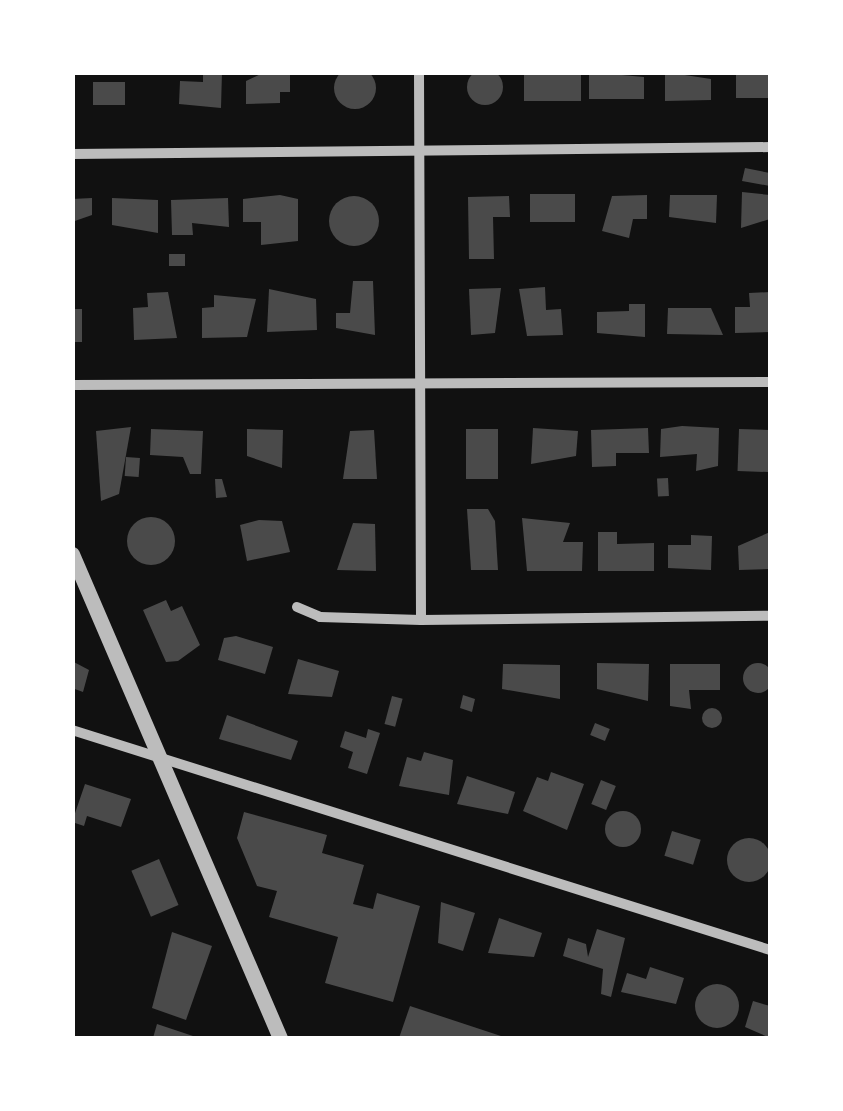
<!DOCTYPE html>
<style>
body{margin:0}
#map{position:relative;width:843px;height:1111px;overflow:hidden;background:#111;font-family:Karla,sans-serif}
div>[style]{position:absolute}
[style*='--x']{left:calc(var(--x)*1px);top:calc(var(--y)*1px);width:calc(var(--w)*1px);rotate:calc(var(--a)*1deg)}
.building>*{inset:0;background:#4a4a4a;transform-origin:0 0}
.round{border-radius:50%}
.minor>*{height:10px;margin:-5px;padding:0 5px;transform-origin:5px;border-radius:5px;background:#bcbcbc}
.tertiary>*{height:15px;margin:-7.5px;padding:0 7.5px;transform-origin:7.5px;border-radius:7.5px;background:#bcbcbc}
span{translate:-50% -50%;white-space:nowrap;text-align:center;line-height:1.15;-webkit-text-stroke:8px #fff;paint-order:stroke}
.frame{position:absolute;inset:0;border:75px solid #fff;pointer-events:none}
</style>
<div id="map">
<div class="building">
<div class="round" style="left:334px;top:67px;width:42px;height:42px"></div>
<div class="round" style="left:467px;top:69px;width:36px;height:36px"></div>
<div style="clip-path:polygon(203px 72px,222px 72px,221px 108px,179px 104px,180px 81px,203px 82px)"></div>
<div style="clip-path:polygon(265px 72px,290px 72px,290px 92px,280px 92px,280px 103px,246px 104px,246px 81px)"></div>
<div style="left:524px;top:72px;width:57px;height:29px"></div>
<div style="clip-path:polygon(589px 72px,644px 77px,644px 99px,589px 99px)"></div>
<div style="clip-path:polygon(665px 72px,711px 79px,711px 100px,665px 101px)"></div>
<div style="left:770px;top:72px;width:26px;height:34px;rotate:90deg"></div>
<div style="left:93px;top:82px;width:32px;height:23px"></div>
<div style="clip-path:polygon(745px 168px,770px 173px,770px 186px,742px 181px)"></div>
<div style="clip-path:polygon(742px 192px,770px 195px,770px 219px,741px 228px)"></div>
<div style="left:575px;top:194px;width:28px;height:45px;rotate:90deg"></div>
<div style="clip-path:polygon(280px 195px,298px 199px,298px 241px,261px 245px,261px 222px,243px 222px,243px 199px)"></div>
<div style="clip-path:polygon(647px 195px,647px 219px,633px 219px,629px 238px,602px 231px,612px 196px)"></div>
<div style="clip-path:polygon(670px 195px,717px 195px,716px 223px,669px 217px)"></div>
<div class="round" style="left:329px;top:196px;width:50px;height:50px"></div>
<div style="clip-path:polygon(509px 196px,510px 217px,493px 217px,494px 259px,469px 259px,468px 197px)"></div>
<div style="clip-path:polygon(92px 198px,92px 215px,72px 222px,72px 199px)"></div>
<div style="clip-path:polygon(112px 198px,158px 200px,158px 233px,112px 225px)"></div>
<div style="clip-path:polygon(228px 198px,229px 227px,192px 223px,193px 235px,172px 235px,171px 200px)"></div>
<div style="left:169px;top:254px;width:16px;height:12px"></div>
<div style="clip-path:polygon(353px 281px,373px 281px,375px 335px,336px 328px,336px 313px,350px 313px)"></div>
<div style="clip-path:polygon(545px 287px,546px 310px,561px 309px,563px 335px,527px 336px,519px 289px)"></div>
<div style="clip-path:polygon(501px 288px,495px 333px,471px 335px,469px 289px)"></div>
<div style="clip-path:polygon(269px 289px,316px 299px,317px 330px,267px 332px)"></div>
<div style="clip-path:polygon(168px 292px,177px 338px,134px 340px,133px 308px,148px 307px,147px 293px)"></div>
<div style="clip-path:polygon(770px 292px,770px 332px,735px 333px,735px 307px,750px 307px,749px 293px)"></div>
<div style="clip-path:polygon(214px 295px,256px 299px,247px 337px,202px 338px,202px 308px,214px 307px)"></div>
<div style="clip-path:polygon(629px 304px,645px 304px,645px 337px,597px 333px,597px 312px,629px 311px)"></div>
<div style="clip-path:polygon(668px 308px,711px 308px,723px 335px,667px 334px)"></div>
<div style="left:72px;top:309px;width:10px;height:33px"></div>
<div style="clip-path:polygon(682px 426px,719px 428px,718px 466px,696px 471px,697px 454px,660px 457px,661px 429px)"></div>
<div style="clip-path:polygon(131px 427px,119px 494px,101px 501px,96px 431px)"></div>
<div style="clip-path:polygon(533px 428px,578px 431px,576px 456px,531px 464px)"></div>
<div style="clip-path:polygon(648px 428px,649px 453px,616px 453px,616px 466px,592px 467px,591px 430px)"></div>
<div style="clip-path:polygon(151px 429px,203px 431px,201px 474px,190px 474px,183px 457px,150px 455px)"></div>
<div style="clip-path:polygon(247px 429px,283px 430px,282px 468px,247px 456px)"></div>
<div style="left:466px;top:429px;width:32px;height:50px"></div>
<div style="left:739px;top:429px;width:31px;height:42px;rotate:2deg"></div>
<div style="clip-path:polygon(374px 430px,377px 479px,343px 479px,350px 431px)"></div>
<div style="left:126px;top:457px;width:14px;height:19px;rotate:4deg"></div>
<div style="left:668px;top:478px;width:18px;height:11px;rotate:87deg"></div>
<div style="clip-path:polygon(215px 479px,222px 479px,227px 497px,216px 498px)"></div>
<div style="clip-path:polygon(467px 509px,488px 509px,495px 521px,498px 570px,471px 570px)"></div>
<div class="round" style="left:127px;top:517px;width:48px;height:48px"></div>
<div style="clip-path:polygon(522px 518px,570px 523px,563px 542px,583px 542px,582px 571px,527px 571px)"></div>
<div style="clip-path:polygon(259px 520px,282px 521px,290px 552px,247px 561px,240px 525px)"></div>
<div style="clip-path:polygon(353px 523px,375px 524px,376px 571px,337px 570px)"></div>
<div style="clip-path:polygon(598px 532px,617px 532px,617px 544px,654px 543px,654px 571px,598px 571px)"></div>
<div style="clip-path:polygon(770px 532px,770px 569px,739px 570px,738px 546px)"></div>
<div style="clip-path:polygon(691px 535px,712px 536px,711px 570px,668px 568px,668px 545px,691px 545px)"></div>
<div style="clip-path:polygon(166px 600px,171px 611px,182px 606px,200px 645px,178px 661px,166px 662px,143px 610px)"></div>
<div style="clip-path:polygon(236px 636px,273px 647px,265px 674px,218px 660px,224px 638px)"></div>
<div style="clip-path:polygon(298px 659px,339px 671px,332px 697px,288px 694px)"></div>
<div style="clip-path:polygon(72px 661px,89px 670px,83px 692px,72px 688px)"></div>
<div class="round" style="left:743px;top:663px;width:30px;height:30px"></div>
<div style="clip-path:polygon(597px 663px,649px 664px,648px 701px,597px 689px)"></div>
<div style="clip-path:polygon(503px 664px,560px 665px,560px 699px,502px 689px)"></div>
<div style="clip-path:polygon(670px 664px,720px 664px,720px 690px,689px 690px,691px 709px,670px 706px)"></div>
<div style="clip-path:polygon(463px 695px,475px 699px,472px 712px,460px 708px)"></div>
<div style="left:392px;top:696px;width:11px;height:29px;rotate:15deg"></div>
<div class="round" style="left:702px;top:708px;width:20px;height:20px"></div>
<div style="clip-path:polygon(227px 715px,298px 741px,291px 760px,219px 739px)"></div>
<div style="left:595px;top:723px;width:16px;height:13px;rotate:22deg"></div>
<div style="clip-path:polygon(368px 729px,380px 733px,367px 774px,348px 768px,353px 752px,340px 747px,345px 731px,366px 738px)"></div>
<div style="clip-path:polygon(424px 752px,453px 760px,449px 795px,399px 786px,407px 757px,421px 761px)"></div>
<div style="clip-path:polygon(551px 772px,584px 784px,567px 830px,523px 811px,537px 777px,548px 781px)"></div>
<div style="clip-path:polygon(467px 776px,515px 792px,508px 814px,457px 804px)"></div>
<div style="left:601px;top:780px;width:16px;height:26px;rotate:22deg"></div>
<div style="clip-path:polygon(85px 784px,131px 799px,121px 827px,87px 816px,84px 826px,72px 822px)"></div>
<div class="round" style="left:605px;top:811px;width:36px;height:36px"></div>
<div style="clip-path:polygon(244px 812px,327px 835px,322px 853px,364px 865px,353px 904px,373px 909px,377px 893px,420px 906px,393px 1002px,325px 983px,338px 937px,269px 917px,277px 891px,257px 886px,237px 838px)"></div>
<div style="left:672px;top:831px;width:30px;height:26px;rotate:17deg"></div>
<div class="round" style="left:727px;top:838px;width:44px;height:44px"></div>
<div style="left:159px;top:859px;width:50px;height:30px;rotate:67deg"></div>
<div style="clip-path:polygon(441px 902px,475px 913px,463px 951px,438px 943px)"></div>
<div style="clip-path:polygon(499px 918px,542px 933px,534px 957px,488px 953px)"></div>
<div style="clip-path:polygon(597px 929px,625px 938px,611px 997px,601px 994px,603px 969px,563px 956px,568px 938px,586px 944px,588px 957px)"></div>
<div style="clip-path:polygon(172px 932px,212px 946px,186px 1020px,152px 1008px)"></div>
<div style="clip-path:polygon(650px 967px,684px 978px,676px 1004px,621px 992px,627px 973px,646px 979px)"></div>
<div class="round" style="left:695px;top:984px;width:44px;height:44px"></div>
<div style="clip-path:polygon(753px 1001px,770px 1006px,770px 1038px,745px 1027px)"></div>
<div style="clip-path:polygon(410px 1006px,507px 1038px,399px 1038px)"></div>
<div style="clip-path:polygon(157px 1024px,199px 1038px,153px 1038px)"></div>
</div>
<div class="minor">
<div style="--x:419;--y:72;--w:548;--a:89.79"></div>
<div style="--x:72;--y:154;--w:698;--a:-0.57"></div>
<div style="--x:72;--y:385;--w:698;--a:-0.25"></div>
<div style="--x:297;--y:607;--w:25;--a:23"></div>
<div style="--x:320;--y:617;--w:101;--a:1.7"></div>
<div style="--x:421;--y:620;--w:349;--a:-0.7"></div>
<div style="--x:72;--y:730;--w:732;--a:17.49"></div>
</div>
<div class="tertiary">
<div style="--x:72;--y:554;--w:527;--a:66.74"></div>
</div>
<div class="frame"></div>
</div>
